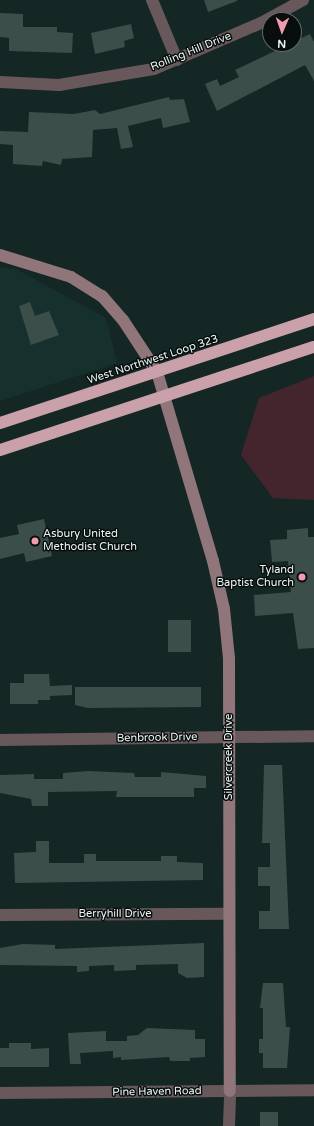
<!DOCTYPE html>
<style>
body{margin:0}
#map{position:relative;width:314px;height:1126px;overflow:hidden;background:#152724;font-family:"Varela Round",sans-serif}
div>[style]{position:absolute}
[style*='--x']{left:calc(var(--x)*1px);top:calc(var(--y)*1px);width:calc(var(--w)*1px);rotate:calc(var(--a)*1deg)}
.built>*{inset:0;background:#16312d}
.green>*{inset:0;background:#44252d}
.building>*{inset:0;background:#3b4e4a;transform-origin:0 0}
.street>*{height:12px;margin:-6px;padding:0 6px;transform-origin:6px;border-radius:6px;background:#68585b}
.secondary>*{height:12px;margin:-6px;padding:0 6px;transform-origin:6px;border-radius:6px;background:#90767b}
.highway>*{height:12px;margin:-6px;padding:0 6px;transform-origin:6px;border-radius:6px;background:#caa1aa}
.dots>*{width:11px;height:11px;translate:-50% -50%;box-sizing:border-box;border:2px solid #070e0d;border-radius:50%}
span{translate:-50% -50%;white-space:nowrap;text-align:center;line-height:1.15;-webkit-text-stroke:3px #070e0d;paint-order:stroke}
.street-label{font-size:11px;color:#ebf6f4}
.poi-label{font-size:11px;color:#ebf6f4}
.left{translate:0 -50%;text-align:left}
.right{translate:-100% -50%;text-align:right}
.north{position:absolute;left:262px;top:12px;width:40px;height:40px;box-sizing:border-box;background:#070e0d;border:1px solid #626b69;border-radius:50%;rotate:182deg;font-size:11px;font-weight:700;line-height:16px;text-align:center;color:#ebf6f4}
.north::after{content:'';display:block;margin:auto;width:14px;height:18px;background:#f29aaf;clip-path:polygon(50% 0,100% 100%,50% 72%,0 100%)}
</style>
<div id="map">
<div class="built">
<div style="clip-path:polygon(0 268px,16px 269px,106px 318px,117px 363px,0 401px)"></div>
</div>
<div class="green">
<div style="clip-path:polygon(314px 376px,314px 500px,273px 498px,241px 455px,259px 398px)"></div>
</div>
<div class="building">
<div style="clip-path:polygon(204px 0,237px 0,237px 1px,208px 12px)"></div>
<div style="clip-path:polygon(0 13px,23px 14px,23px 27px,57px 27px,57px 32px,73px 33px,72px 53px,9px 51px,9px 38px,0 37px)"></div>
<div style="clip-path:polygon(131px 24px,134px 38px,124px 41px,125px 47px,95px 54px,91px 33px)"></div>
<div style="clip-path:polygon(310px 34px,314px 42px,314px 81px,305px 65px,217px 111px,205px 84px,217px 79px,220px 86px,239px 77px,235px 70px)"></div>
<div style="clip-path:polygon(169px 97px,170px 100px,184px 99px,190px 122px,163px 128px,161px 118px,128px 126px,133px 147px,121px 149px,117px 128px,93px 130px,92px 157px,62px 159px,61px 165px,43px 161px,42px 166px,13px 164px,13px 145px,0 144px,0 131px,28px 132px,29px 112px,74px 114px,95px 110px,100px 114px)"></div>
<div style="clip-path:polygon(30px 302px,35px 316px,49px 311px,59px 335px,31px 345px,19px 306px)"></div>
<div style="clip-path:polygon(44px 519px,52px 556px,26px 562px,24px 553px,0 559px,0 538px,19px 534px,17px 525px)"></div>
<div style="clip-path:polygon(308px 528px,308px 537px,314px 537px,314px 648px,298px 649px,293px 613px,255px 616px,254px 595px,291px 592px,288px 561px,272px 562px,270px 540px,287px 539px,287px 530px)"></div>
<div style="left:191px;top:620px;width:32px;height:23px;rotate:90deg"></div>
<div style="clip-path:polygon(24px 674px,49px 674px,50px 686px,72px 685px,72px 695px,50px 696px,50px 700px,38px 700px,38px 704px,10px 704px,10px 683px,24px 683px)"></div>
<div style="clip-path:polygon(75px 687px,201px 687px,201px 707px,88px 708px,75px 705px)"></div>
<div style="clip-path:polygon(264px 765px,282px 765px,289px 929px,259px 929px,259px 911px,270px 911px,270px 886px,258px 886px,258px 867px,270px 867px,270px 843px,262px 843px)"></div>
<div style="clip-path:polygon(88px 771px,134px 773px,135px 777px,161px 777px,161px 772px,206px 776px,206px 788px,194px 788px,194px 797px,116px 797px,117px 791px,48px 792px,48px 806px,32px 806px,31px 799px,0 793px,0 775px,34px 774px,34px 779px,63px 779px,63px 773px)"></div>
<div style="clip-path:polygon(36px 841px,49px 841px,49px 863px,84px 863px,84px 854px,96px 854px,96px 861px,161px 861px,161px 856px,177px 856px,177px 862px,203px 863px,203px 880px,15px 883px,14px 853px,36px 852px)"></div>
<div style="clip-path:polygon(204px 943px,204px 977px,187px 978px,178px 973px,178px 964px,136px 965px,136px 970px,114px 971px,114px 965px,89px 966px,89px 971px,77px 972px,77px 966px,0 965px,0 948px,23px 944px,55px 945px,55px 949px)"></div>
<div style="clip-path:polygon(263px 983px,283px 983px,286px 1027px,290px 1027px,287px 1068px,263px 1068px,263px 1053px,259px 1053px,259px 1039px,263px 1039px,263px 1008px,260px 1008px)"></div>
<div style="clip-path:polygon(147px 1028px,195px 1030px,195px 1039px,205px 1039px,205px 1057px,190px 1058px,190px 1061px,170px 1061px,169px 1057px,121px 1060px,121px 1057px,113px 1058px,113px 1051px,80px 1053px,81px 1064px,70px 1064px,68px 1033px,106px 1031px,106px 1041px,127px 1041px,127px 1036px,138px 1035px)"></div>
<div style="clip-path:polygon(9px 1043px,31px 1043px,31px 1049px,49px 1048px,49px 1067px,0 1067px,0 1048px,9px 1048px)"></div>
<div style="left:260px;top:1112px;width:18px;height:14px"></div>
</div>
<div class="street">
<div style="--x:152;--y:0;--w:65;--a:67.4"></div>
<div style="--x:0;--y:82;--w:59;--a:2.9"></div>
<div style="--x:59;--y:85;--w:96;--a:-9.6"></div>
<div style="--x:154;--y:69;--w:116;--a:-23.3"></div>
<div style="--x:261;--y:23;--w:48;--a:-28.7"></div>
<div style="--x:0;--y:740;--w:314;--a:-0.7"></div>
<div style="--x:0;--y:915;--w:229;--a:-0.3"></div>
<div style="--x:0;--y:1093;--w:314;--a:-0.5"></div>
<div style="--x:229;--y:1126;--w:35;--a:-88"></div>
</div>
<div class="secondary">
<div style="--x:0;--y:255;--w:74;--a:17.2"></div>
<div style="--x:71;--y:277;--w:36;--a:32"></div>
<div style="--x:102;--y:296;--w:32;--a:49"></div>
<div style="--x:123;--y:320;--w:62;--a:56.8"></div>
<div style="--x:157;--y:372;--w:197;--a:73.5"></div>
<div style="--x:213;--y:561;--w:49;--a:77.1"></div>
<div style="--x:224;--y:609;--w:49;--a:84.2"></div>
<div style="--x:229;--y:658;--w:433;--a:89.9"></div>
</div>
<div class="highway">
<div style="--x:0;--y:423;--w:331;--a:-18.3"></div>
<div style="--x:0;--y:450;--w:330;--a:-18.2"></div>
</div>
<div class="dots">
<div style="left:35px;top:541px;background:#f29aaf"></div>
<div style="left:302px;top:577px;background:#f29aaf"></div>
</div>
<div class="street-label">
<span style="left:191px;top:52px;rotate:-22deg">Rolling Hill Drive</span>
<span style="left:153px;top:360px;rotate:-18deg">West Northwest Loop 323</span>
<span style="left:157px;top:738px;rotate:-1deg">Benbrook Drive</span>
<span style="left:229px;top:757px;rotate:-90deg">Silvercreek Drive</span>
<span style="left:115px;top:914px">Berryhill Drive</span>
<span style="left:157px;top:1092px;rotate:-1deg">Pine Haven Road</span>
</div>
<div class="poi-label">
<span class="left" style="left:43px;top:541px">Asbury United<br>Methodist Church</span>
<span class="right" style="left:294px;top:577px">Tyland<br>Baptist Church</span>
</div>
<div class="north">N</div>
</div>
